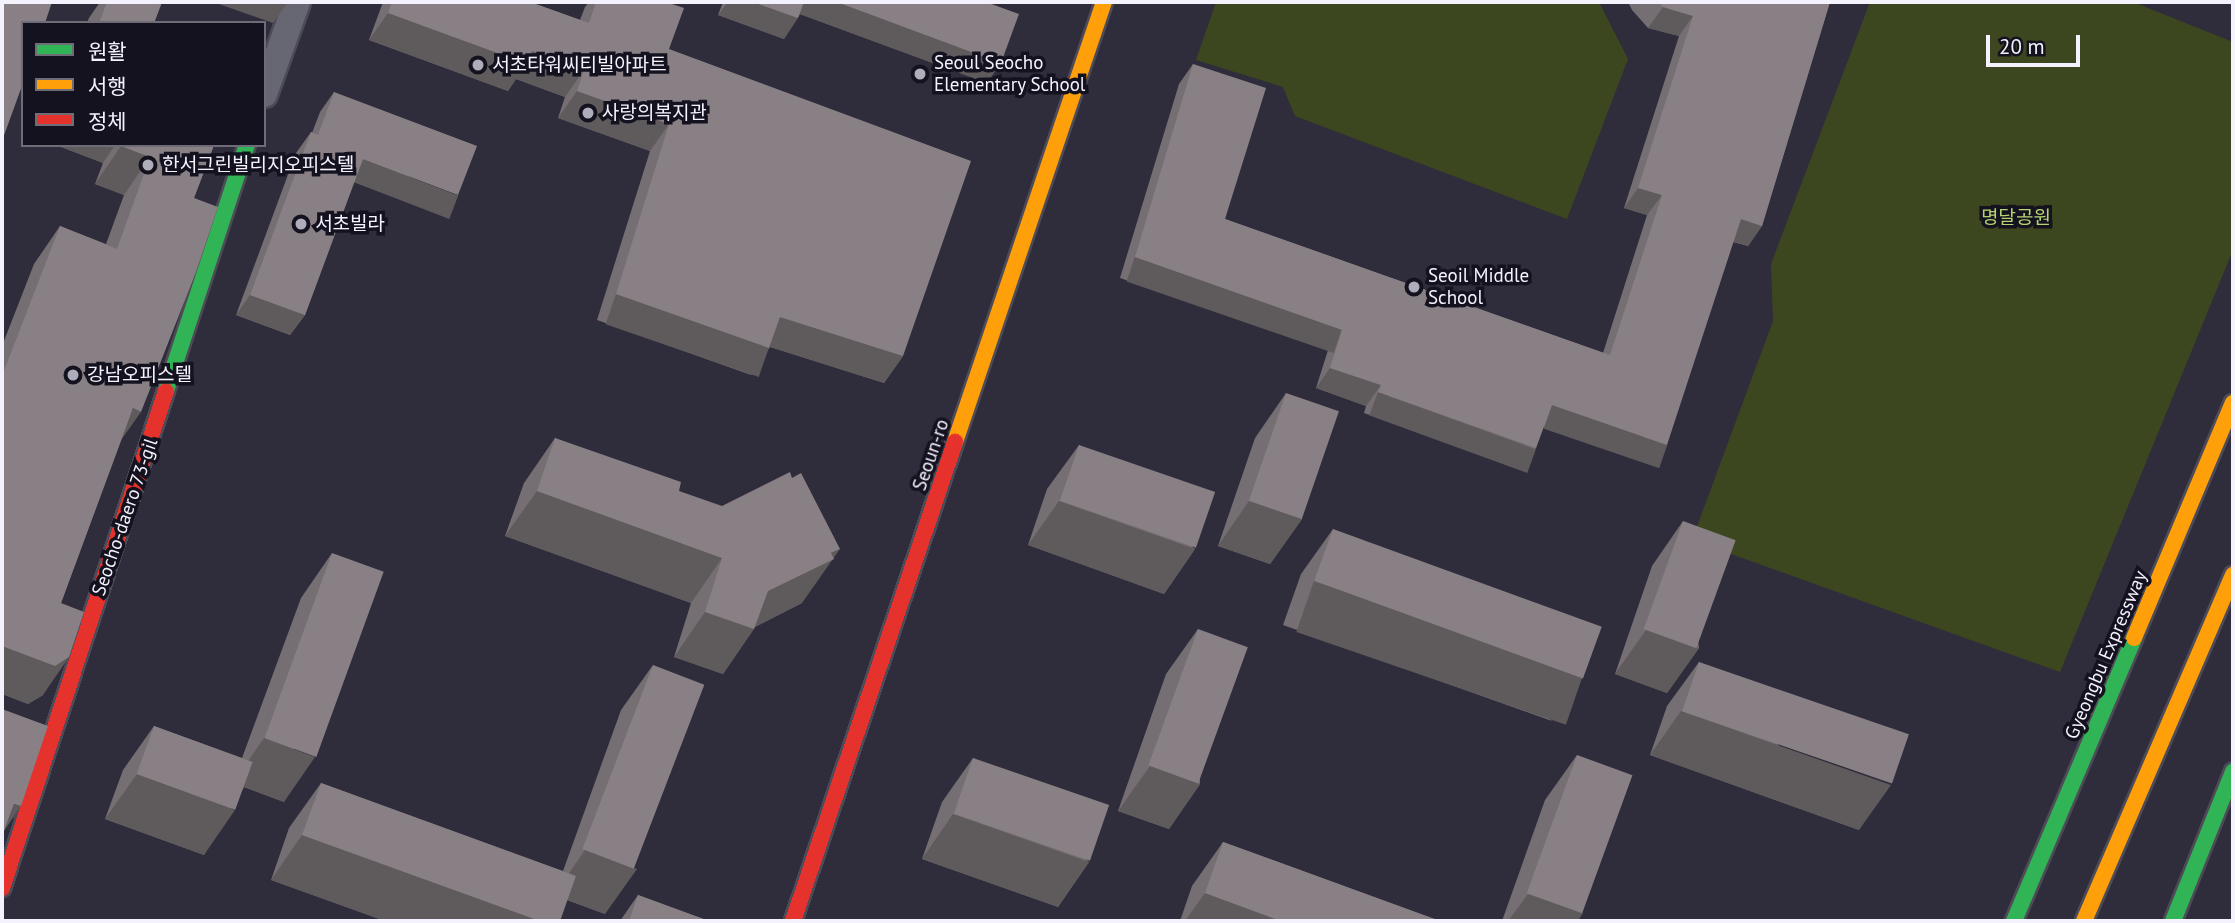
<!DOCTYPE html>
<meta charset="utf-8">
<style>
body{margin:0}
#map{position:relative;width:2235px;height:923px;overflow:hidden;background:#2f2d3c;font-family:"PT Sans","Noto Sans KR",sans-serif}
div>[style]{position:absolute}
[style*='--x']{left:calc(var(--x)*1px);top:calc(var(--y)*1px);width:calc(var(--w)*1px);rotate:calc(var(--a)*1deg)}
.green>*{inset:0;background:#3c471f}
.roads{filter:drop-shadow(2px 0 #4d4b57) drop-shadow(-2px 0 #4d4b57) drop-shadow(0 2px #4d4b57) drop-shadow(0 -2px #4d4b57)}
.street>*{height:26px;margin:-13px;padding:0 13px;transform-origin:13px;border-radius:13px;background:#676773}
.fast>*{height:16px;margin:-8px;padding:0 8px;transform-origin:8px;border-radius:8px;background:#30b455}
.slow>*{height:16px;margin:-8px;padding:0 8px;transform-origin:8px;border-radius:8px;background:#ff9f0a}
.jam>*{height:16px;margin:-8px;padding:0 8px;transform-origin:8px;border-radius:8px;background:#e5322d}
.wall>*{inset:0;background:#756e72}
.shaded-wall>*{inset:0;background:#5f5a5c;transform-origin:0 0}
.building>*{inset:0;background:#888084;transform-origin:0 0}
.dots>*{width:19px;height:19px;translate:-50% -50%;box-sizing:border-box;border:4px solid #13121e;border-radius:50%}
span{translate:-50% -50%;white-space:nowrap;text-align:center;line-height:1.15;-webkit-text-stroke:7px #13121e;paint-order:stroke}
.poi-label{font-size:19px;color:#f3f2fd}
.left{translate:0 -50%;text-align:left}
.park-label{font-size:19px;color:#b6d271}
.street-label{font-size:19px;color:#f3f2fd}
.frame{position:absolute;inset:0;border:4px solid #f3f2fd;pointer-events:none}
.legend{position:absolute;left:21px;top:21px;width:245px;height:126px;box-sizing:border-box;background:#13121e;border:2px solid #6d6c77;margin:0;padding:9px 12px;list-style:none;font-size:21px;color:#f3f2fd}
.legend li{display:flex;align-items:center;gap:14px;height:35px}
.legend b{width:35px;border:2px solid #6d6c77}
.scale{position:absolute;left:1986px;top:35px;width:94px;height:32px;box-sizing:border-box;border:4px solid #f3f2fd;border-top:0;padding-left:9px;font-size:21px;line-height:24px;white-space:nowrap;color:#f3f2fd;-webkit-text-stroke:5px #13121e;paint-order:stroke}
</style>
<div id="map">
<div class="green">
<div style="clip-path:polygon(1216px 2px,1599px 2px,1628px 59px,1567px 219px,1295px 116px,1283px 87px,1196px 60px)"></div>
<div style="clip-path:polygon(1870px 2px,2133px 2px,2233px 42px,2233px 250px,2060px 672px,1692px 540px,1773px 321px,1771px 264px)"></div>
</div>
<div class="roads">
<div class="street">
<div style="--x:264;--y:94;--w:98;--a:-70.3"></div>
</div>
<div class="fast">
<div style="--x:166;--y:391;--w:259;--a:-71.8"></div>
<div style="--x:2014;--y:921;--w:307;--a:-67"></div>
<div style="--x:2173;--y:921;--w:161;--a:-68.1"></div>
</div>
<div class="slow">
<div style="--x:955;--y:442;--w:465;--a:-71.3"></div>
<div style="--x:2134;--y:638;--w:255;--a:-67.2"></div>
<div style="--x:2084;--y:921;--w:377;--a:-66.7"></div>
</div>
<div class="jam">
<div style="--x:2;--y:888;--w:523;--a:-71.74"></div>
<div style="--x:793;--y:921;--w:506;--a:-71.31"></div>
</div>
</div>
<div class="wall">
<div style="clip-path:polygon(100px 2px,162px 2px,154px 23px,87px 23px,89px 18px)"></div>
<div style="clip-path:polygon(383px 2px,530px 2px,580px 20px,585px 7px,589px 2px,666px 2px,669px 49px,903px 356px,884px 383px,770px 347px,751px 375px,597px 320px,650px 151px,558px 118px,565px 97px,516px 79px,508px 91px,369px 40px)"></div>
<div style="clip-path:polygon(723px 2px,986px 2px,987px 83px,800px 14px,784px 39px,718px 15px)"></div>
<div style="clip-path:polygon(1628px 2px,1830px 2px,1762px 226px,1748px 246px,1733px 242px,1653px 465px,1543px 427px,1536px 448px,1522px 468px,1364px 413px,1366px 406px,1316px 388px,1328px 350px,1120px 278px,1179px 84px,1193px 64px,1225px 219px,1603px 353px,1647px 215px,1624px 208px,1679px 36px,1648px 28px,1632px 10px)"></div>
<div style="clip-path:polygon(334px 92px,444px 216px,354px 182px,305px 315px,290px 335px,236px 315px,296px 153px,311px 132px,312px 133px,320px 112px)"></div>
<div style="clip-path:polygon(56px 145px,214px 145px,194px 198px,122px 438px,61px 603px,43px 695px,28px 704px,2px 694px,2px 346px,34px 264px,60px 226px,106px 244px,124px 195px,95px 184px,103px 163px)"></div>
<div style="clip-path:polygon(1286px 393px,1302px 519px,1270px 564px,1218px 546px,1255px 438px)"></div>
<div style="clip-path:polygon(555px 438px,679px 491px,802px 603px,755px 627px,723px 674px,674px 657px,691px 603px,505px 536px,524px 483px)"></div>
<div style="clip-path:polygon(1079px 445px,1195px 549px,1164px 594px,1028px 545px,1047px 489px)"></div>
<div style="clip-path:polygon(1683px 521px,1699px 648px,1667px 693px,1615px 674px,1652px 566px)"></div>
<div style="clip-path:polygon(1333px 529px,1552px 721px,1283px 625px,1301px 574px)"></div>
<div style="clip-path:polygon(332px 553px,284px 802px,244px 787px,204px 855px,105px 819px,123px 770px,154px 726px,242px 758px,301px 598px)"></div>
<div style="clip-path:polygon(1198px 629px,1200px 784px,1169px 829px,1118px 811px,1166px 674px)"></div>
<div style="clip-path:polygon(1699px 662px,1859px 830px,1650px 755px,1667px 706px)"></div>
<div style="clip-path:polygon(653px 665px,605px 914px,567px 900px,560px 921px,385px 921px,271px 880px,289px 828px,321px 783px,563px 871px,621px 710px)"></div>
<div style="clip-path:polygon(1577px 755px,1578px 921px,1502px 921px,1545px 800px)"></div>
<div style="clip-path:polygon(973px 758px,1089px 862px,1058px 907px,922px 859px,942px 802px)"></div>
<div style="clip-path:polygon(1223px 842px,1440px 921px,1180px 921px,1192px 886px)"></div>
<div style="clip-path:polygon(638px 895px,709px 921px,620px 921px)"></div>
</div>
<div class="shaded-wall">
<div style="clip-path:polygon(213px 2px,288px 2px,273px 23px)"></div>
<div style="clip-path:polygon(728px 2px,753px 2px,798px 18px,784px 39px,718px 15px)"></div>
<div style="clip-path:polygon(801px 2px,837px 2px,1001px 63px,987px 83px,794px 12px)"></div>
<div style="clip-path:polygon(1663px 7px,1693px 16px,1679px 36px,1648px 28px)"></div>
<div style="clip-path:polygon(388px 13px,532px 51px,584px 70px,565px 97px,516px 79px,508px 91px,369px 40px)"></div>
<div style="clip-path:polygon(577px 91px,669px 124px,650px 151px,558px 118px)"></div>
<div style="clip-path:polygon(56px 145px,115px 145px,103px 163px)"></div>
<div style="clip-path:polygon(121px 146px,150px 157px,124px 195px,95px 184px)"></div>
<div style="left:363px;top:159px;width:102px;height:25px;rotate:21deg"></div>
<div style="clip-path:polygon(1638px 188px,1662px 195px,1647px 215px,1624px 208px)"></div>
<div style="clip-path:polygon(1741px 219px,1762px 226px,1748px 246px,1726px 240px)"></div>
<div style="left:1135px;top:257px;width:219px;height:26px;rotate:19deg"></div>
<div style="left:616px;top:294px;width:162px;height:32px;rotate:19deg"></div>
<div style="clip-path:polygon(250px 295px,305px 315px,290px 335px,236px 315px)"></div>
<div style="clip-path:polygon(780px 317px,903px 356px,884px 383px,761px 344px)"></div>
<div style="clip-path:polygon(1330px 368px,1381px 385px,1366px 406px,1316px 388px)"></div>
<div style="left:1378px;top:392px;width:168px;height:25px;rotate:20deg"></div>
<div style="left:1552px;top:405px;width:122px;height:25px;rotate:19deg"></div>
<div style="clip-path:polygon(133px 408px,141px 412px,114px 450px)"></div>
<div style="clip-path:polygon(537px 491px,722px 558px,691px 603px,505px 536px)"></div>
<div style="clip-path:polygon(1059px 501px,1195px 549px,1164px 594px,1028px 545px)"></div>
<div style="clip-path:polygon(1249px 501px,1302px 519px,1270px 564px,1218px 546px)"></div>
<div style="clip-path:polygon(840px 549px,802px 603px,753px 628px,754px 629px,723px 674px,674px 657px,705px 612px,768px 591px,831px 553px)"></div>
<div style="left:1314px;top:581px;width:285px;height:54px;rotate:19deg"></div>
<div style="clip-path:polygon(1646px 630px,1699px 648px,1667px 693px,1615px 674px)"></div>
<div style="clip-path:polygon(2px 646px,69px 657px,43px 695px,28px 704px,2px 694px)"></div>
<div style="clip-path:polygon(1681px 711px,1891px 785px,1859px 830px,1650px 755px)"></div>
<div style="clip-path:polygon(264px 738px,315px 757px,284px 802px,233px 783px)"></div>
<div style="clip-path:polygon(1150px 766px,1200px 784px,1169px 829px,1118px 811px)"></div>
<div style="clip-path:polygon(137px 774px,235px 810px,204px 855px,105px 819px)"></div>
<div style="clip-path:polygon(14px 804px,21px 806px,2px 834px)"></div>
<div style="clip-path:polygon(953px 814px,1089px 862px,1058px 907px,922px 859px)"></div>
<div style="clip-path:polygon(302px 835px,540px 921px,385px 921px,271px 880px)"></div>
<div style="clip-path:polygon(585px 850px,637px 869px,605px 914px,554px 895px)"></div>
<div style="clip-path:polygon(1205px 893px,1281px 921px,1185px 921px)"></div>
<div style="clip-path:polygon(1528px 894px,1583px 913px,1578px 921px,1508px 921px)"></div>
</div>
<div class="building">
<div style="clip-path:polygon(2px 2px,52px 2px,45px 23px,23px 23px,23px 83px,2px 141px)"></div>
<div style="clip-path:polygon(107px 2px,162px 2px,154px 23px,99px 23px)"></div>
<div style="clip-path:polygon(392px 2px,530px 2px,589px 23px,596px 2px,666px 2px,684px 8px,669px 49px,971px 161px,903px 356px,780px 317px,769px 348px,616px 294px,669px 124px,577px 91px,584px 70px,532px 51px,527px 64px,388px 13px)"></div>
<div style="clip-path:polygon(753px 2px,804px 2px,798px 18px)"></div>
<div style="clip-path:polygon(837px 2px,986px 2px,1019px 14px,1001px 63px)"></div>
<div style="clip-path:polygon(1658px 2px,1830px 2px,1762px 226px,1741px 219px,1667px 445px,1552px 405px,1536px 448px,1378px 392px,1381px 385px,1330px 368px,1342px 330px,1135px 257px,1193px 64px,1266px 88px,1225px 219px,1610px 355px,1662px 195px,1638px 188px,1693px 16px,1663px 7px)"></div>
<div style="clip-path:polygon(334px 92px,477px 146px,458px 195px,363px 159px,305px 315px,250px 295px,311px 132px,318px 135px)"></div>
<div style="clip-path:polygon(122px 145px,214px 145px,194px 198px,218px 207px,196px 272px,141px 412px,133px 408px,61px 603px,84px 612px,69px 657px,55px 666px,2px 646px,2px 376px,60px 226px,117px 249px,150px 157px,121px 146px)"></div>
<div style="left:1286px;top:393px;width:56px;height:114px;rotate:19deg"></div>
<div style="clip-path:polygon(555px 438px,681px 482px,679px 491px,722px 506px,790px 472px,792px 478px,801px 473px,840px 549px,831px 553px,834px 559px,768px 591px,754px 629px,705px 612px,722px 558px,537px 491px)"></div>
<div style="left:1079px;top:445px;width:144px;height:59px;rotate:19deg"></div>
<div style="left:1683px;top:521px;width:56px;height:115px;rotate:20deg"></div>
<div style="left:1333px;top:529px;width:286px;height:55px;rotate:20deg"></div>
<div style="left:332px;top:553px;width:55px;height:197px;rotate:20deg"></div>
<div style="left:1198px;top:629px;width:53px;height:145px;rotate:20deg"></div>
<div style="left:1699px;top:662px;width:222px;height:52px;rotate:19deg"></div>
<div style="left:653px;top:665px;width:55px;height:197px;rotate:21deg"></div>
<div style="clip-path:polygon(2px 709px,48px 726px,21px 806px,14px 804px,2px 836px)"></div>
<div style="left:154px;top:726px;width:105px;height:51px;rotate:20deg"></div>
<div style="left:1577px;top:755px;width:59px;height:147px;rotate:20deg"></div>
<div style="left:973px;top:758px;width:144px;height:59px;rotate:19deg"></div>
<div style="clip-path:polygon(321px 783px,576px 876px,560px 921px,540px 921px,302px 835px)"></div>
<div style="clip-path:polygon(1223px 842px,1440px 921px,1281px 921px,1205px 893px)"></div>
<div style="clip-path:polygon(638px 895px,709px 921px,629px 921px)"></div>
</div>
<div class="dots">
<div style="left:478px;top:65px;background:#aeadb9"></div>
<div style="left:920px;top:74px;background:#aeadb9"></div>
<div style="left:588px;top:113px;background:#aeadb9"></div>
<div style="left:148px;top:165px;background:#aeadb9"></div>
<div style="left:301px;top:224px;background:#aeadb9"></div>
<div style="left:1414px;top:287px;background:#aeadb9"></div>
<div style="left:73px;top:375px;background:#aeadb9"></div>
</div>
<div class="poi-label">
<span class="left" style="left:934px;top:74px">Seoul Seocho<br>Elementary School</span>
<span class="left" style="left:492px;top:65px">서초타워씨티빌아파트</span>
<span class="left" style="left:602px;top:113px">사랑의복지관</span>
<span class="left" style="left:162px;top:165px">한서그린빌리지오피스텔</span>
<span class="left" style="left:315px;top:224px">서초빌라</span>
<span class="left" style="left:1428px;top:287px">Seoil Middle<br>School</span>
<span class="left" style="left:87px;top:375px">강남오피스텔</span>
</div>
<div class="park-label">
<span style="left:2016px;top:218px">명달공원</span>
</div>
<div class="street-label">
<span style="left:931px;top:455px;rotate:-71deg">Seoun-ro</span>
<span style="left:125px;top:517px;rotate:-71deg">Seocho-daero 73-gil</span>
<span style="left:2106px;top:655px;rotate:-67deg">Gyeongbu Expressway</span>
</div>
<div class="frame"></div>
<ul class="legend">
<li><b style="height:9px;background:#30b455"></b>원활</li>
<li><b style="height:9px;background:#ff9f0a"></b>서행</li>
<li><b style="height:9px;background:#e5322d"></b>정체</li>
</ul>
<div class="scale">20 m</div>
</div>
